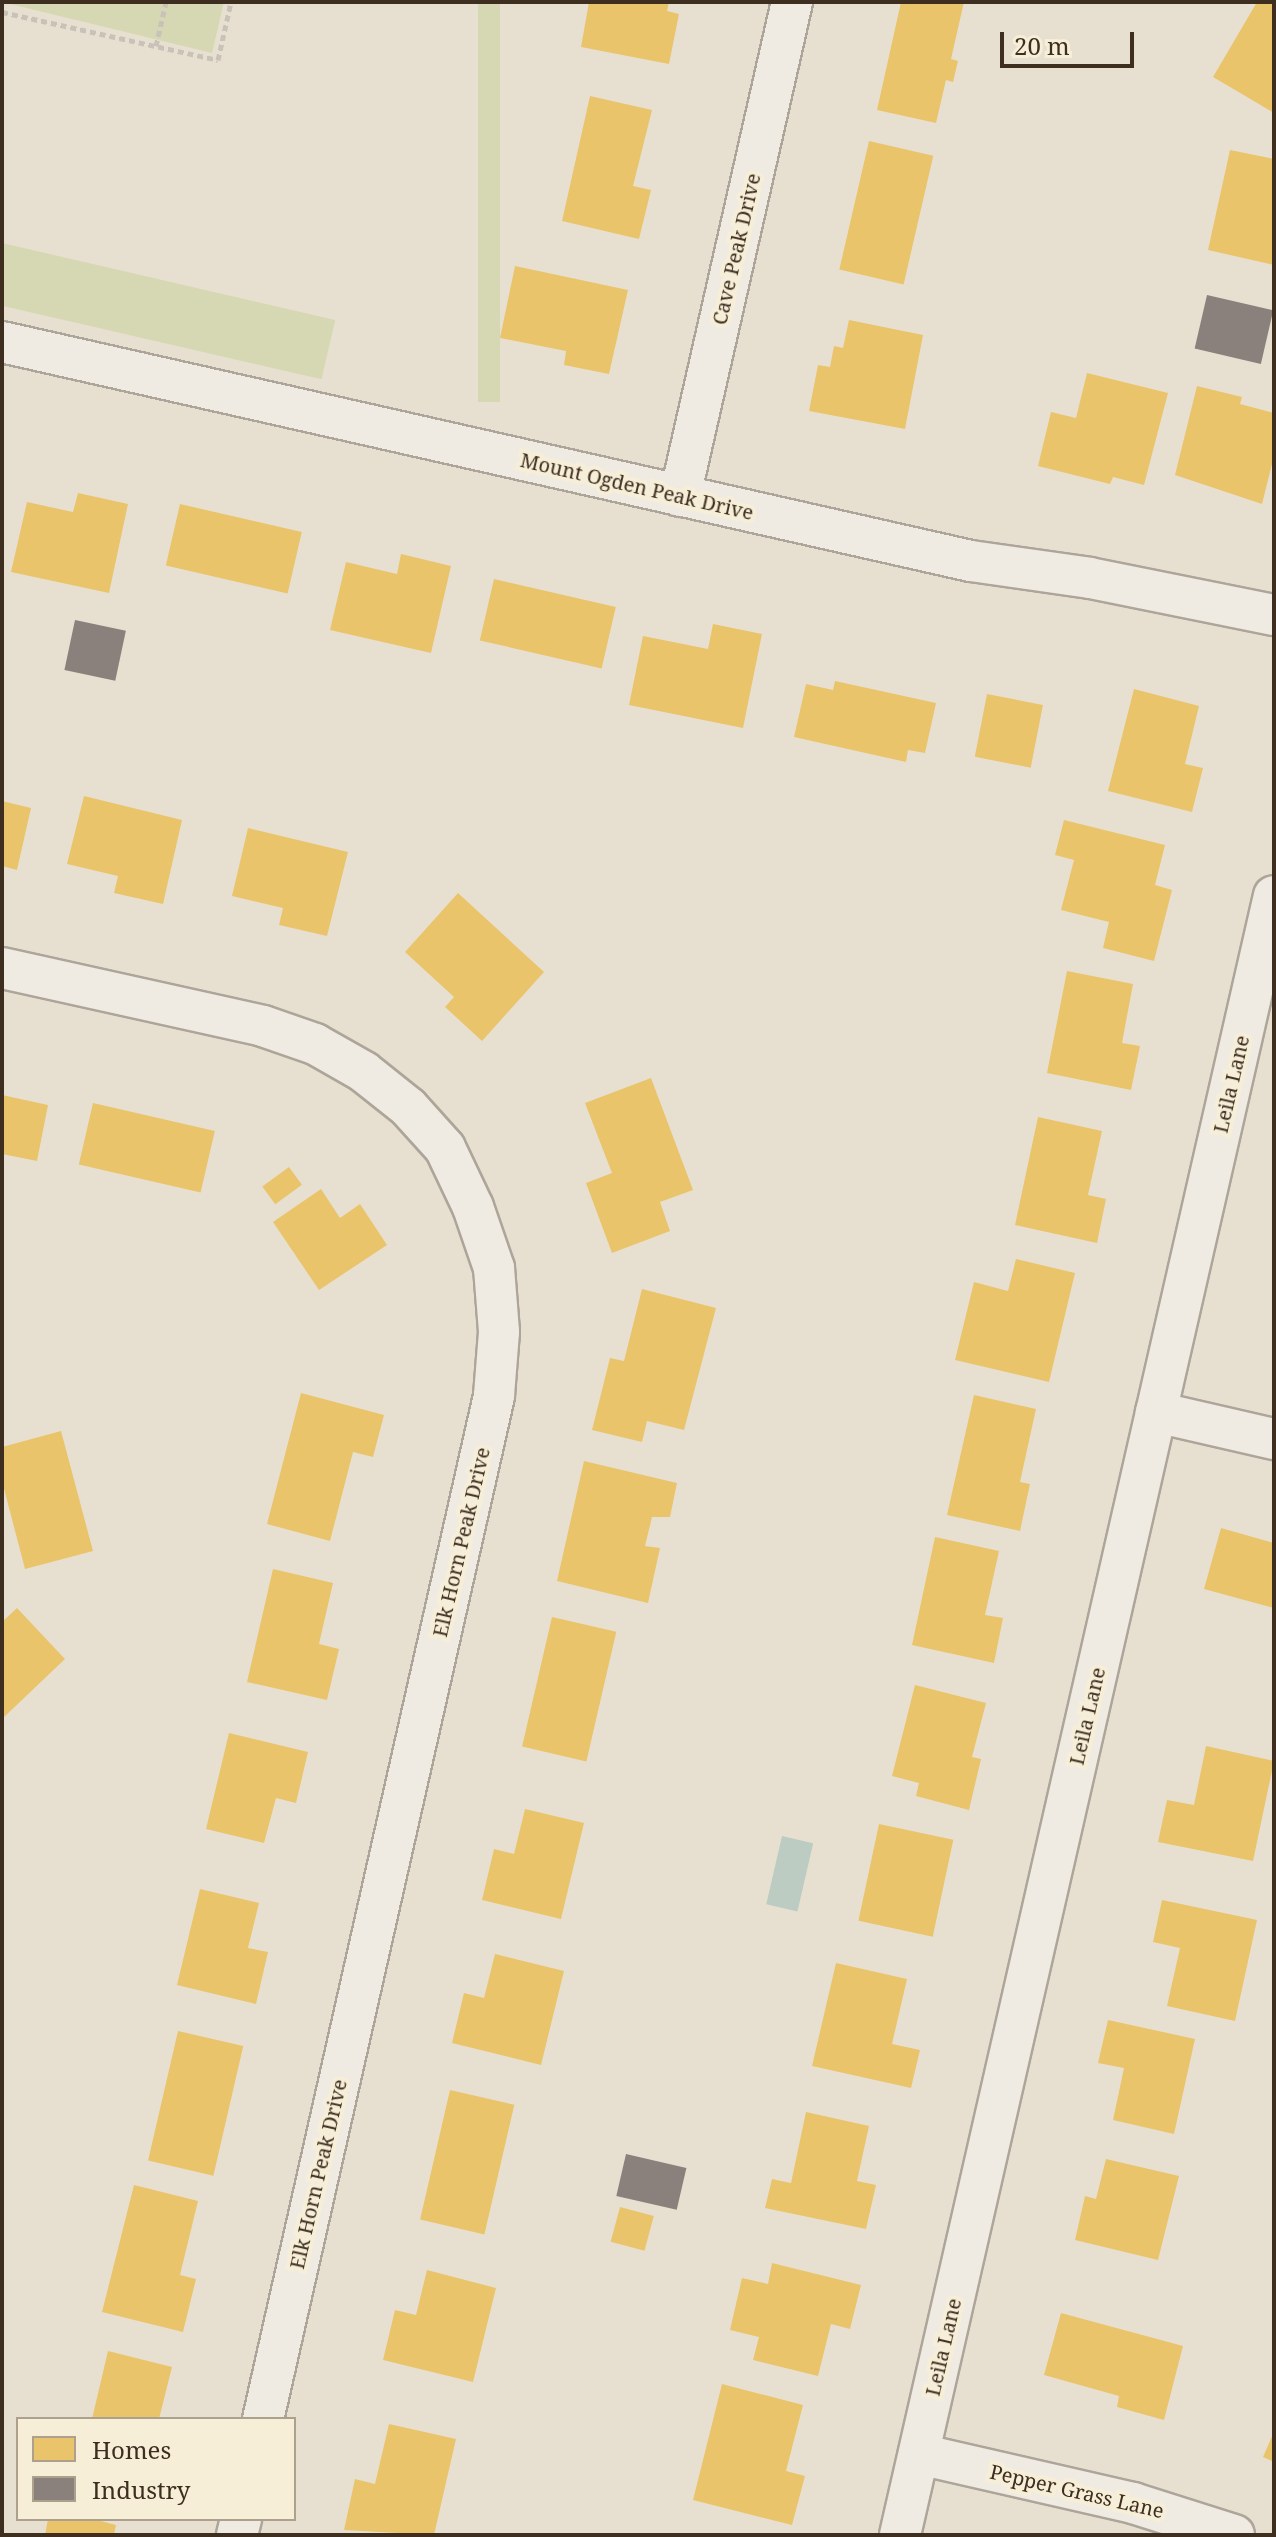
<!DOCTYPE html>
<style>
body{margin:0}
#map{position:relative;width:1276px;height:2537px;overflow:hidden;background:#e7e0d1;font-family:"Noto Serif",serif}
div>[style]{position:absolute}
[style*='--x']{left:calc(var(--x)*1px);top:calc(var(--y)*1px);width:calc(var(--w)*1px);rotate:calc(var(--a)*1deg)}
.green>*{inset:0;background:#d6d7b3;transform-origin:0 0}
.water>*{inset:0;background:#bcccc2;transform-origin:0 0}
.homes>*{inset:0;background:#e9c46a;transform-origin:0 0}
.industry>*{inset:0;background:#8a817c;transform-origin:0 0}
.path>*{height:5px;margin-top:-2.5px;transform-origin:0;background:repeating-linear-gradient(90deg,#c8c2b9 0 6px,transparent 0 10px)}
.roads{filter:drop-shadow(2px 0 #ada599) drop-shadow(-2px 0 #ada599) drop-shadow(0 2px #ada599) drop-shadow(0 -2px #ada599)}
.street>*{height:40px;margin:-20px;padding:0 20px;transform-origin:20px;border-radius:20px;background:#efebe3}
span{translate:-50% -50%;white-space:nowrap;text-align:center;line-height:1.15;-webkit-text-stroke:8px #f7eed8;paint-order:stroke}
.street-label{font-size:20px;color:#3d2e20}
.frame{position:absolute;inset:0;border:4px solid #3d2e20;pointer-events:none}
.legend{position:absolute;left:16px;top:2417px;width:280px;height:104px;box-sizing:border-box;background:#f7eed8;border:2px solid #ada18e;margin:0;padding:10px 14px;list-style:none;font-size:24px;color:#3d2e20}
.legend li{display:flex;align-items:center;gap:16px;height:40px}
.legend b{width:40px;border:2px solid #ada18e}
.scale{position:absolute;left:1000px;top:32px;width:134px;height:36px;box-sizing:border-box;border:4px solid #3d2e20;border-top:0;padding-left:10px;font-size:24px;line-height:28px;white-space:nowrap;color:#3d2e20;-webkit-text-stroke:6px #f7eed8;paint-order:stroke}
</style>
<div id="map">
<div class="green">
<div style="clip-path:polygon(2px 2px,224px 2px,212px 53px)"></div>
<div style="left:478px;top:2px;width:22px;height:400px"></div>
<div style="left:2px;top:243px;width:342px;height:61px;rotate:13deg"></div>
</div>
<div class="water">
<div style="left:782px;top:1836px;width:32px;height:70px;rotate:13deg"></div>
</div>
<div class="homes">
<div style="clip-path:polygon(589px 2px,669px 2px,667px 11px,679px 14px,669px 64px,581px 47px)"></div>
<div style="clip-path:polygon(901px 2px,964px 2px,951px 59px,958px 61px,953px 82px,946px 80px,936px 123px,877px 110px)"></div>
<div style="clip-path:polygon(1257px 2px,1274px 2px,1274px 113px,1213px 77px)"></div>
<div style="clip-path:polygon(590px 96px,652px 110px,633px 186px,651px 190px,639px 239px,562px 221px)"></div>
<div style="left:869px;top:141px;width:66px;height:132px;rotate:13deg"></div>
<div style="clip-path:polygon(1230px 150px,1274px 159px,1274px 265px,1208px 250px)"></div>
<div style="clip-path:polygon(515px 266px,628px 290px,609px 374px,564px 365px,566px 351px,500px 338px)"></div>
<div style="clip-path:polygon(849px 320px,923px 335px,905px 429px,809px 411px,818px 365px,830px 367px,834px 346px,843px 348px)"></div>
<div style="clip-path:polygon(1087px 373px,1168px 393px,1144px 485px,1113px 477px,1110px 484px,1038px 466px,1051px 412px,1076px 418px)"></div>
<div style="clip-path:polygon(1197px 386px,1242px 397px,1240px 404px,1274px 413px,1274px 456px,1262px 504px,1175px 475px)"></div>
<div style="clip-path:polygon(78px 493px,128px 504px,109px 593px,11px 572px,27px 502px,73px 512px)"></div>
<div style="left:180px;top:504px;width:125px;height:63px;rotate:13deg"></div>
<div style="clip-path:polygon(401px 554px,451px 566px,431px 653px,330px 630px,346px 562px,397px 574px)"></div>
<div style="left:494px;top:579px;width:125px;height:63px;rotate:13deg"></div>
<div style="clip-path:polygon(713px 624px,762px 634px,743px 728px,629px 705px,643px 636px,708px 649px)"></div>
<div style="clip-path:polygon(835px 681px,936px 703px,925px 753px,908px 750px,906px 762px,794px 737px,806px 684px,833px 690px)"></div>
<div style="clip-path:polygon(1134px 689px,1199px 706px,1185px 764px,1203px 768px,1192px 812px,1108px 791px)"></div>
<div style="left:987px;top:694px;width:57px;height:64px;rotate:11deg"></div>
<div style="clip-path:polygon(84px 796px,182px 820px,163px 904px,114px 893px,118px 876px,67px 864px)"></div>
<div style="clip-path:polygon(2px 801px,31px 808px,17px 870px,2px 866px)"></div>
<div style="clip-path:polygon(1064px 820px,1165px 845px,1155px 885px,1172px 890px,1154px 961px,1103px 948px,1109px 922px,1061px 910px,1074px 860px,1055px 855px)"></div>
<div style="clip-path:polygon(248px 828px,348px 852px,327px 936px,279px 925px,283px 908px,232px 896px)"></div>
<div style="clip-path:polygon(458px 893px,544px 972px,482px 1041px,445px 1007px,454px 997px,405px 952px)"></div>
<div style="clip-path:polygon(1067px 971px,1133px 984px,1122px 1043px,1140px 1046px,1131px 1090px,1047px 1073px)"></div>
<div style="clip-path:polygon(651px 1078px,693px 1190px,660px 1202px,670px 1231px,612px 1253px,586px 1183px,612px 1173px,585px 1103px)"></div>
<div style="clip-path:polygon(2px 1095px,48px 1105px,37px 1161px,2px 1154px)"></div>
<div style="left:93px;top:1103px;width:125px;height:63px;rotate:13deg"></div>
<div style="clip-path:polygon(1038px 1117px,1102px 1131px,1088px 1195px,1106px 1199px,1097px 1243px,1015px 1225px)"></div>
<div style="left:289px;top:1167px;width:22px;height:33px;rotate:54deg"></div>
<div style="clip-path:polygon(321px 1189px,340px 1218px,360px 1204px,387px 1245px,319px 1290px,273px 1222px)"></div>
<div style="clip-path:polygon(1016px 1259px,1075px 1273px,1049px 1382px,955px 1360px,974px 1282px,1008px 1291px)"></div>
<div style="clip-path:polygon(642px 1289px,716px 1308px,684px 1430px,647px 1421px,642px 1442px,592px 1430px,610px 1358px,624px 1361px)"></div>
<div style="clip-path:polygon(301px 1393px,384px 1415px,373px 1457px,353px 1452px,330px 1541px,267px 1524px)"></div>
<div style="clip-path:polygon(974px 1395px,1036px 1409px,1020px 1482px,1030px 1484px,1020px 1531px,947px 1515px)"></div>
<div style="clip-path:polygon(61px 1431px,93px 1551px,25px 1569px,2px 1481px,2px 1447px)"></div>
<div style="clip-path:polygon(584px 1461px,677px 1483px,670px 1517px,652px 1517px,645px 1546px,660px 1548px,648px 1603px,557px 1581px)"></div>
<div style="clip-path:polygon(1221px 1528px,1274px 1543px,1274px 1608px,1204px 1589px)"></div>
<div style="clip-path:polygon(935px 1537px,999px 1551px,985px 1615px,1003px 1618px,994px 1663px,912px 1645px)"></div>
<div style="clip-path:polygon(273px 1569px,333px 1583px,319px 1644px,339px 1649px,327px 1700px,247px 1682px)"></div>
<div style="clip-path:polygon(17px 1608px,65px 1659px,2px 1719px,2px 1622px)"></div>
<div style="left:552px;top:1617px;width:66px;height:133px;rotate:13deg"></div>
<div style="clip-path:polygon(915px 1685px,986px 1703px,972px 1757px,981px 1759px,969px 1810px,916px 1796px,919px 1783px,892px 1776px)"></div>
<div style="clip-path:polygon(229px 1733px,308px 1752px,296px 1803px,276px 1798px,264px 1843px,206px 1829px)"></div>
<div style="clip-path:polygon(1206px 1746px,1274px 1761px,1253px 1861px,1158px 1842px,1167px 1800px,1194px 1805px)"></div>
<div style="clip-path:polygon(525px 1809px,584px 1823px,561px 1919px,482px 1900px,494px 1849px,514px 1854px)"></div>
<div style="left:879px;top:1824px;width:76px;height:99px;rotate:12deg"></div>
<div style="clip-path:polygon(200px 1889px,259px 1903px,248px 1948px,268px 1952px,256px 2004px,177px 1985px)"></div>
<div style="clip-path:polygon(1162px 1900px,1257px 1920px,1235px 2021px,1167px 2006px,1180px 1948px,1153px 1942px)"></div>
<div style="clip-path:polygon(495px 1954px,564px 1971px,541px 2065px,452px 2043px,464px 1993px,484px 1998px)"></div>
<div style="clip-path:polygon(836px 1963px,907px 1979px,892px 2044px,920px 2050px,911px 2088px,812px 2066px)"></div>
<div style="clip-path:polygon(1108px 2020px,1195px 2039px,1174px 2134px,1113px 2120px,1124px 2068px,1098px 2063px)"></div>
<div style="left:178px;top:2031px;width:67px;height:133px;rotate:13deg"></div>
<div style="left:450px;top:2090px;width:66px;height:133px;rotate:13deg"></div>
<div style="clip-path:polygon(806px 2112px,869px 2126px,857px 2181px,876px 2185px,866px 2229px,765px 2208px,772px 2179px,791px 2183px)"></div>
<div style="clip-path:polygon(1106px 2159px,1179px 2176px,1158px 2260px,1075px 2240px,1085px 2196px,1096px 2199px)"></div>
<div style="clip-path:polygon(134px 2185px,198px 2201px,180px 2275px,196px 2279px,183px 2332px,102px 2312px)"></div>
<div style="left:620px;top:2207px;width:35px;height:36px;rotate:15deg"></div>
<div style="clip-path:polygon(772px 2263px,861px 2285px,850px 2329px,831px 2324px,818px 2376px,753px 2360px,759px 2337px,730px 2330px,742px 2278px,768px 2284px)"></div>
<div style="clip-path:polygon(427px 2270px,496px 2288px,473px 2382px,383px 2360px,395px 2310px,416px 2315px)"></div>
<div style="clip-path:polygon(1061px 2313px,1183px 2346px,1164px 2420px,1117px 2407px,1119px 2396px,1044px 2375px)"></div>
<div style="clip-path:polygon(108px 2351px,172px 2367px,159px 2419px,92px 2419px)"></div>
<div style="clip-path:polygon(722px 2384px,803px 2405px,786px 2471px,805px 2476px,792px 2525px,693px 2500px)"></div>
<div style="clip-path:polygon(389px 2424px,456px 2439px,434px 2535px,344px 2530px,355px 2479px,375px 2484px)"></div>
<div style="clip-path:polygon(1274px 2432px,1274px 2462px,1263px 2457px)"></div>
<div style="clip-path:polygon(48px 2519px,93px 2519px,116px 2525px,114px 2535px,45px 2535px)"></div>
</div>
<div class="industry">
<div style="left:1207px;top:295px;width:68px;height:55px;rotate:13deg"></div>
<div style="left:75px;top:620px;width:52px;height:51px;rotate:12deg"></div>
<div style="left:626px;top:2154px;width:62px;height:43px;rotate:13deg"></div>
</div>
<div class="path">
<div style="--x:2;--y:12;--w:221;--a:12.5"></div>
<div style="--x:218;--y:60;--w:59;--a:-77.4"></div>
<div style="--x:156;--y:46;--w:45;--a:-77.2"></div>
</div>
<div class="roads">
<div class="street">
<div style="--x:2;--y:342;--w:993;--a:12.74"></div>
<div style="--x:971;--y:561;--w:120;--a:8.1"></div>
<div style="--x:1090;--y:578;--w:188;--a:11.4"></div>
<div style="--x:680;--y:496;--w:507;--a:-77.23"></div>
<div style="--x:2;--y:968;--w:267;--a:12.5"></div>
<div style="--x:263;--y:1026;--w:55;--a:19.1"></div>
<div style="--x:315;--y:1044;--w:56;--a:29.7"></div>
<div style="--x:364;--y:1072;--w:56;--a:38.5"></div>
<div style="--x:408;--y:1107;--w:55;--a:47.9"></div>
<div style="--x:445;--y:1148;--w:65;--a:64.6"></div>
<div style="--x:473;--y:1207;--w:65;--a:71"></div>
<div style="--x:494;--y:1268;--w:64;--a:85.5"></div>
<div style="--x:499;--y:1332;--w:64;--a:94.5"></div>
<div style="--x:494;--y:1396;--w:1049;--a:102.72"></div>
<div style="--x:1156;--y:1412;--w:121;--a:12.9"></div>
<div style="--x:919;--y:2454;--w:220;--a:12.9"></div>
<div style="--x:1133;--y:2503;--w:106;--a:17.6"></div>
<div style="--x:237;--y:2535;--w:16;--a:-76"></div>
<div style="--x:900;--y:2535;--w:1681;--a:-77.15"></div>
</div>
</div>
<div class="street-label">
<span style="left:736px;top:249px;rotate:-77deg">Cave Peak Drive</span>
<span style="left:637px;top:486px;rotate:13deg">Mount Ogden Peak Drive</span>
<span style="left:1231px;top:1084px;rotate:-77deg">Leila Lane</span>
<span style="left:461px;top:1542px;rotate:-77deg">Elk Horn Peak Drive</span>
<span style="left:1087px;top:1716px;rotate:-77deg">Leila Lane</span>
<span style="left:318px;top:2174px;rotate:-77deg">Elk Horn Peak Drive</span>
<span style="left:943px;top:2347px;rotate:-77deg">Leila Lane</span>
<span style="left:1077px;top:2491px;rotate:13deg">Pepper Grass Lane</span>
</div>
<div class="frame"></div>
<ul class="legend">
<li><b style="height:22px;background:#e9c46a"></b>Homes</li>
<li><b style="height:22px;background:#8a817c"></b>Industry</li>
</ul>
<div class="scale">20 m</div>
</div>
